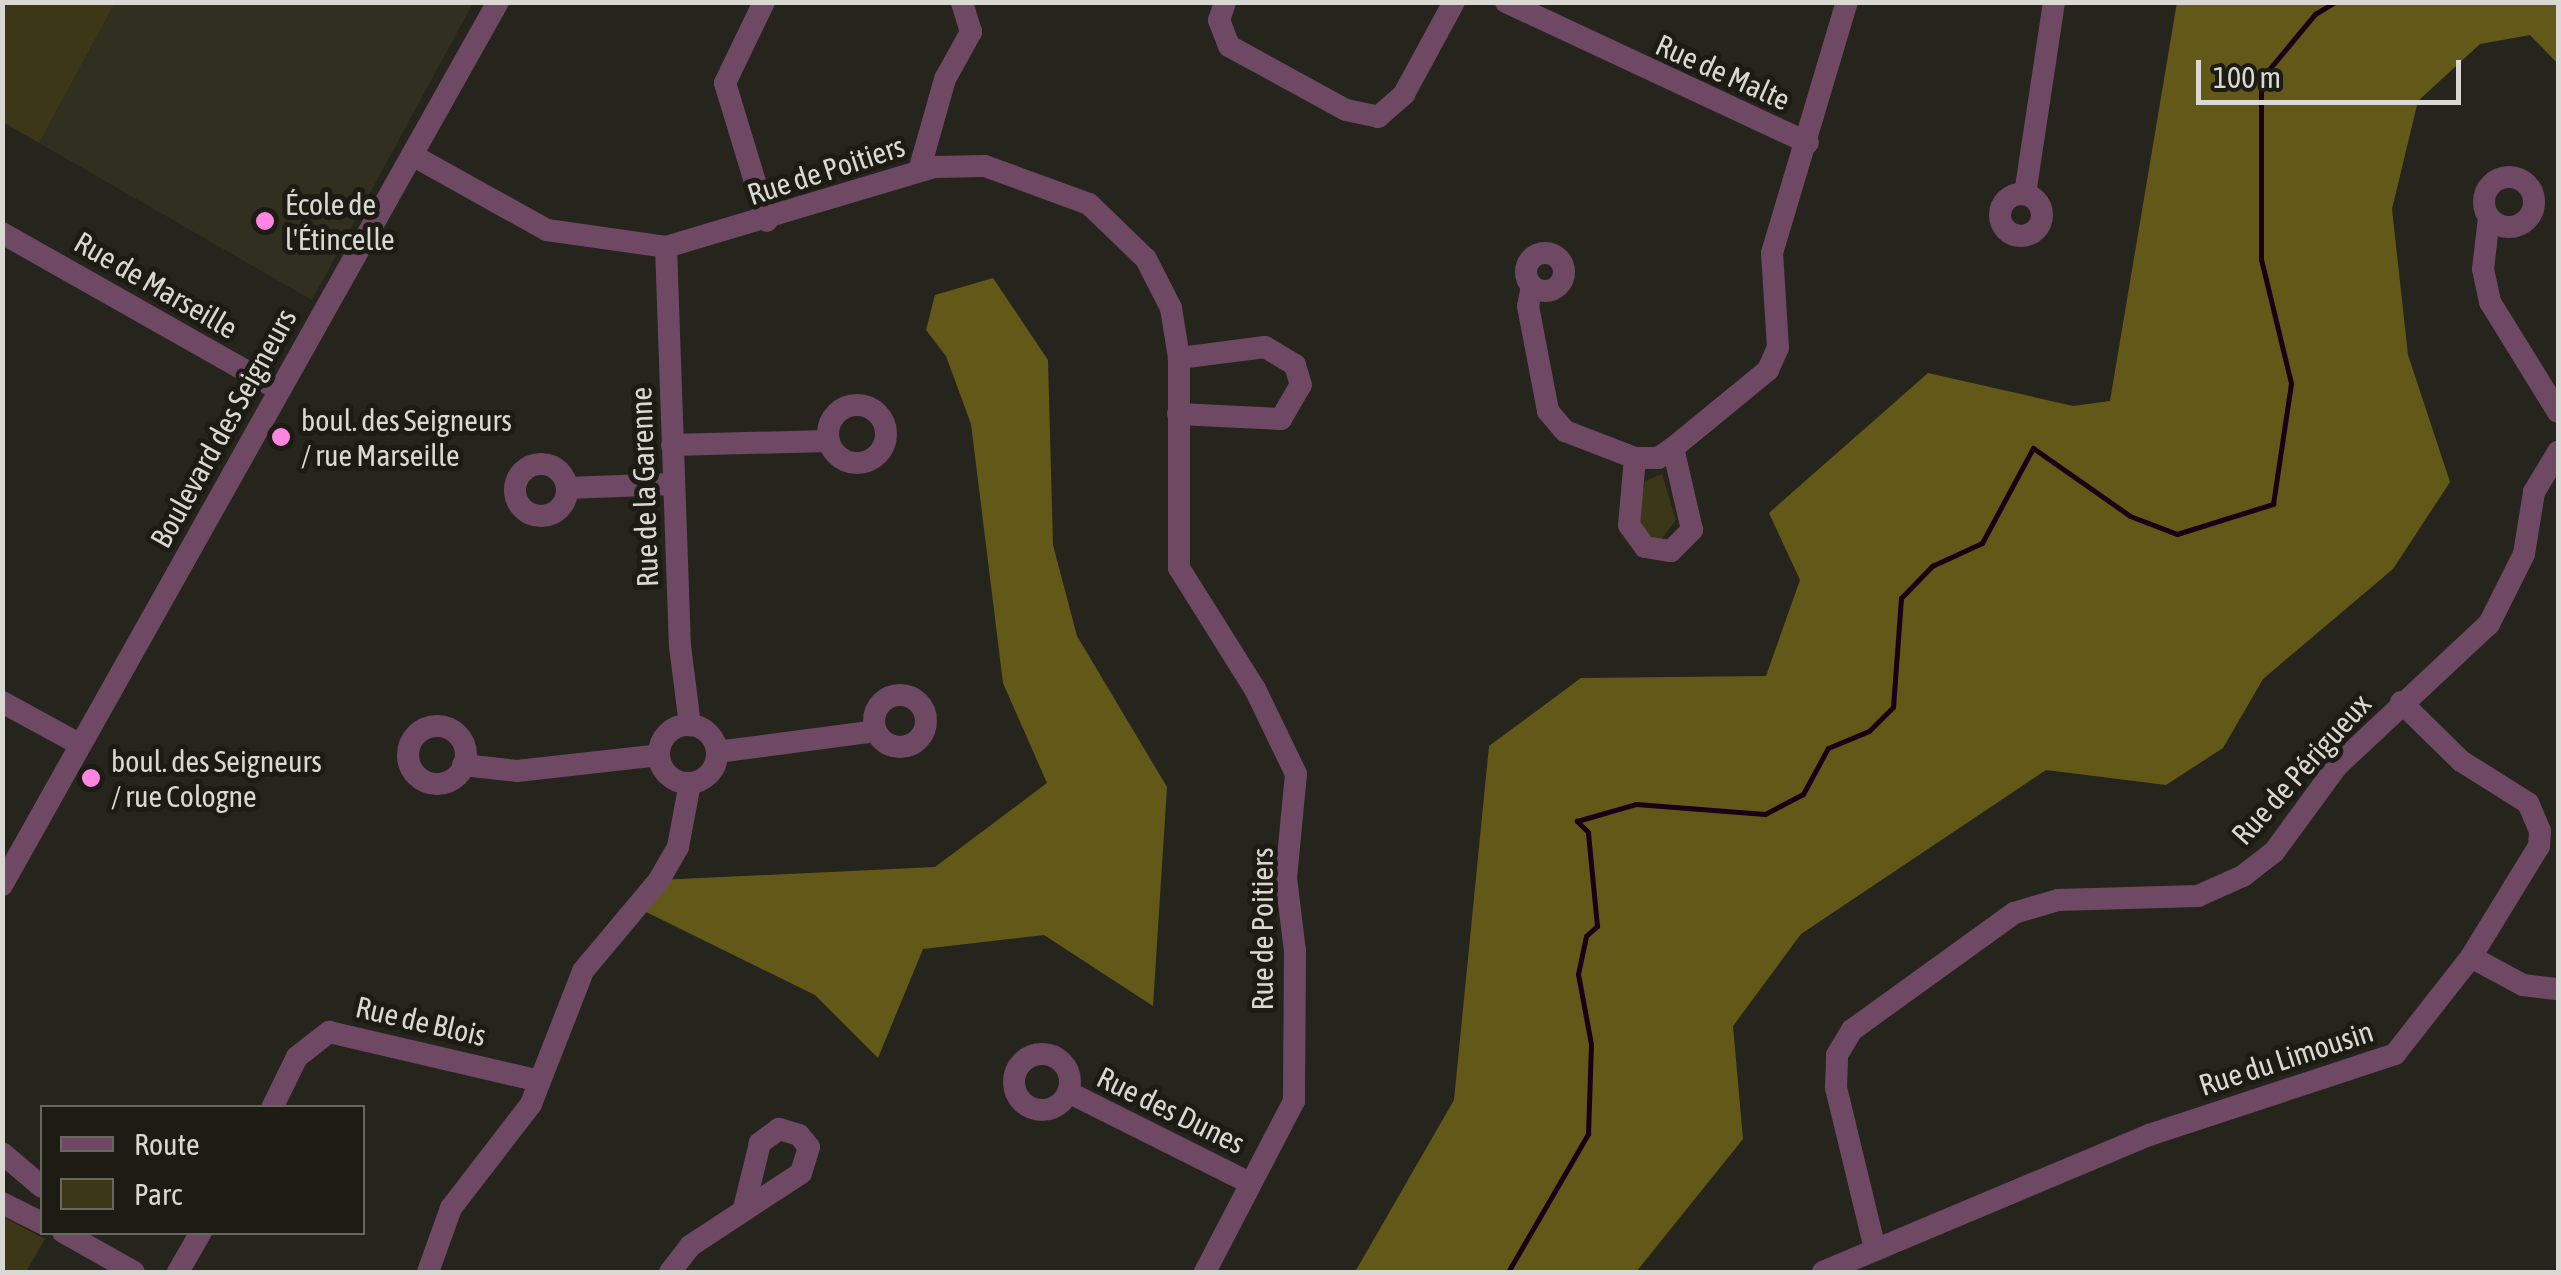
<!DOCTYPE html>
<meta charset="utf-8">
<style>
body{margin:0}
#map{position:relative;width:2561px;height:1275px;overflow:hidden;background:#26251d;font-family:"Asap Condensed",sans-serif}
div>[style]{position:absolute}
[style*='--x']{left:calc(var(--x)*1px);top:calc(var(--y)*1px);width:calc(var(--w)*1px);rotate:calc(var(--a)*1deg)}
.built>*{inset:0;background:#312f20}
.green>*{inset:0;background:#3c3716}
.forest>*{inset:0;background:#625919}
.stream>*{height:5px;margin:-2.5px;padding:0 2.5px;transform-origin:2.5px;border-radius:2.5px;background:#1a0014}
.minor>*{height:22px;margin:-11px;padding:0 11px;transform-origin:11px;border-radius:11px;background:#6f4964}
.minor>.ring{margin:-11px;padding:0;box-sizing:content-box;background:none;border:22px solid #6f4964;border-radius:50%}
.dots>*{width:28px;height:28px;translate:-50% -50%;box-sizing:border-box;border:5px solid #1c1b14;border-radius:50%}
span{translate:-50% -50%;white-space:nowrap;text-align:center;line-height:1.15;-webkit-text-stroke:10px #1c1b14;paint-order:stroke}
.street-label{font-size:30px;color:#d9d8d3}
.poi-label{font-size:30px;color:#d9d8d3}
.left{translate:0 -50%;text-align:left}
.frame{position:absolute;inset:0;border:5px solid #d9d8d3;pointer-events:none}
.legend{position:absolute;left:40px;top:1105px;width:325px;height:130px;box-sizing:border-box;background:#1c1b14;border:2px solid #686760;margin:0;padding:12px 18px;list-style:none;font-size:30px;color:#d9d8d3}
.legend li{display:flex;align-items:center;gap:20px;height:50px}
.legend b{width:50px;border:2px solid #686760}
.scale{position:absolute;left:2196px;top:60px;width:265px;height:45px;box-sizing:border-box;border:5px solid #d9d8d3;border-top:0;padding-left:12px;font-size:30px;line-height:35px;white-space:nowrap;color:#d9d8d3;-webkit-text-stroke:8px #1c1b14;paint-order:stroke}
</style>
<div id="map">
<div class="built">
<div style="clip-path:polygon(115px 3px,473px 3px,312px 300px,39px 143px)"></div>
</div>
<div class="green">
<div style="clip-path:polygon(3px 2px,115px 3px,39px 143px,3px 122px)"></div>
<div style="clip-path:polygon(1662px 474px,1676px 520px,1661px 540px,1647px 535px,1637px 520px,1645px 481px)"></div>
<div style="clip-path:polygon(3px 1217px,45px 1239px,26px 1272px,3px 1272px)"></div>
</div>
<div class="forest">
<div style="clip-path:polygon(2177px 2px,2558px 3px,2558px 64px,2530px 35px,2480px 44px,2418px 101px,2392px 209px,2408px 355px,2450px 482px,2393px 569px,2263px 679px,2223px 748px,2166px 785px,2046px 770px,1801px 934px,1733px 1026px,1743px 1139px,1636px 1272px,1355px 1272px,1454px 1100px,1489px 746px,1581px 678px,1766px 676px,1800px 580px,1769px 513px,1928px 373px,2073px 406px,2110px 401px)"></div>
<div style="clip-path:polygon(993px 278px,1048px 360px,1053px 545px,1077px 636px,1167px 787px,1153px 1006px,1044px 935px,923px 949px,878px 1058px,815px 995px,636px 907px,659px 880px,935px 867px,1047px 783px,1003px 683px,971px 424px,946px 356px,926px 330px,935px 295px)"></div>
</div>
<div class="stream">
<div style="--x:1508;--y:1272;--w:160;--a:-59.9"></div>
<div style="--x:1588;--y:1134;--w:90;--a:-88.1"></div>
<div style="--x:1591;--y:1044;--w:71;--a:-100.5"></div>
<div style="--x:1578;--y:974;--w:39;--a:-78"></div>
<div style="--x:1586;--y:936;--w:15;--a:-42"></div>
<div style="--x:1597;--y:926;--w:94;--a:-95.5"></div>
<div style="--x:1588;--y:832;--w:16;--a:-135"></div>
<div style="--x:1577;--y:821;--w:61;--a:-16.1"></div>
<div style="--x:1636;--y:804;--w:129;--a:4.4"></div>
<div style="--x:1765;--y:814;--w:43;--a:-27.8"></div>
<div style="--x:1803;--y:794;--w:52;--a:-61.5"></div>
<div style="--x:1828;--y:748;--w:44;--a:-22.5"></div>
<div style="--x:1869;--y:731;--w:34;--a:-45"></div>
<div style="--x:1893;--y:707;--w:109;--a:-85.8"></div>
<div style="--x:1901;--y:598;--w:45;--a:-45.9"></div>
<div style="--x:1932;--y:566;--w:55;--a:-24.7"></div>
<div style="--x:1982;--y:543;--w:108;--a:-61.8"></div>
<div style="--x:2033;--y:448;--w:118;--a:35"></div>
<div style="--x:2130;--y:516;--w:50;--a:21"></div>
<div style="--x:2177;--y:534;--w:101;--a:-17.4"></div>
<div style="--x:2273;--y:504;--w:122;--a:-81.5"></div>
<div style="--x:2291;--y:383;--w:128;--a:-103.6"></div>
<div style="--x:2261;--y:259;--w:180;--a:-90"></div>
<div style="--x:2261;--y:79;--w:85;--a:-50.3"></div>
<div style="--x:2315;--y:14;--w:23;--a:-31"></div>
</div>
<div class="minor">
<div style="--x:764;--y:2;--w:90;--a:115.7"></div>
<div style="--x:725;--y:83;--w:144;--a:73.1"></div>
<div style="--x:1225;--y:2;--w:19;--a:108"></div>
<div style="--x:1219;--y:20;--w:28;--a:69"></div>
<div style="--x:1229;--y:46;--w:133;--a:28.7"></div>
<div style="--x:1346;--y:110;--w:33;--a:12"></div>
<div style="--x:1378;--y:117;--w:35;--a:-41"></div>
<div style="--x:1404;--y:94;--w:105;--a:-61.5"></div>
<div style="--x:1506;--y:2;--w:333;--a:25"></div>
<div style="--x:412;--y:155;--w:154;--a:29.1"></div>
<div style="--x:547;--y:230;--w:120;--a:8.1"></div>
<div style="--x:666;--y:247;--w:281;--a:-16.6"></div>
<div style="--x:935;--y:167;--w:50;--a:-1.1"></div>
<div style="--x:985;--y:166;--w:111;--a:20.1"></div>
<div style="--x:1089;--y:204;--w:79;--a:44"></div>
<div style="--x:1146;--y:259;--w:55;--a:63"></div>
<div style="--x:1171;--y:308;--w:51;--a:80.9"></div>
<div style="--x:1179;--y:358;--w:210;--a:90"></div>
<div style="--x:1179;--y:568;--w:143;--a:57.9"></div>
<div style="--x:1255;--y:689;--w:94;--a:64.2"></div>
<div style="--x:1296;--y:774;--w:104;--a:95.5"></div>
<div style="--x:1286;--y:878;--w:74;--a:83"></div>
<div style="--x:1295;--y:951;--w:150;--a:90.4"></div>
<div style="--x:1294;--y:1101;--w:193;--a:117.5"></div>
<div style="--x:919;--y:171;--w:96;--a:-74.2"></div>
<div style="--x:945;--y:79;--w:54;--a:-61"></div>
<div style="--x:971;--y:32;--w:31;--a:-107"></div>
<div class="ring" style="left:2484px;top:177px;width:28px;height:28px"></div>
<div class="ring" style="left:2000px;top:194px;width:20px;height:20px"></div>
<div style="--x:2025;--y:194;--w:194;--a:-81.4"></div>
<div style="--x:2489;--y:218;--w:51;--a:96.7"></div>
<div style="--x:2483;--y:269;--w:34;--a:78"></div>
<div style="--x:2490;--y:302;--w:129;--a:58.3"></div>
<div style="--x:2;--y:233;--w:318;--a:29.5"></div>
<div style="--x:666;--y:247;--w:399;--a:88"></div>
<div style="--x:680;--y:646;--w:80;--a:82.8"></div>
<div class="ring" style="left:1526px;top:253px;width:16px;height:16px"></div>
<div style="--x:1532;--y:286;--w:20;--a:101"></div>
<div style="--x:1528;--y:306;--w:107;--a:79.2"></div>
<div style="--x:1548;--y:411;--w:26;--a:50"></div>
<div style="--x:1565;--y:431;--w:75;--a:21.1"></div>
<div style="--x:1635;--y:458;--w:23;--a:0"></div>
<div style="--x:1658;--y:458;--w:18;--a:-34"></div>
<div style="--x:1673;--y:448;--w:123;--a:-39.4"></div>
<div style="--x:1768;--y:370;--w:24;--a:-66"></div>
<div style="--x:1778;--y:348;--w:95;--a:-93.6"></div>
<div style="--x:1772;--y:253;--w:262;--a:-73.4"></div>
<div class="ring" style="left:828px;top:405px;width:36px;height:36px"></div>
<div style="--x:1178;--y:414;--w:103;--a:2.8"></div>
<div style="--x:1281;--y:419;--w:39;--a:-60"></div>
<div style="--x:1301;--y:385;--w:21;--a:-107"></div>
<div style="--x:1295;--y:365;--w:35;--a:-149"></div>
<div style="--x:1265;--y:347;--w:87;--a:172.7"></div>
<div style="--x:672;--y:445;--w:157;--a:-1.5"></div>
<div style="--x:1635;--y:458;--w:67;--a:95.1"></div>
<div style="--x:1629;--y:525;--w:27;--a:54"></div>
<div style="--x:1645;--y:547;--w:26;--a:9"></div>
<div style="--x:1671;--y:551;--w:30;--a:-45"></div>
<div style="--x:1692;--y:530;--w:84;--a:-103"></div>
<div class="ring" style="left:515px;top:464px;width:30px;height:30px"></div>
<div style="--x:567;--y:488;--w:107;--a:-2.1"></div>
<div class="ring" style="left:874px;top:695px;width:30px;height:30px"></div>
<div style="--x:2;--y:702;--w:88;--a:28.6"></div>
<div class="ring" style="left:659px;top:725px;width:36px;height:36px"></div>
<div class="ring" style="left:408px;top:726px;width:36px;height:36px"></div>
<div style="--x:717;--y:752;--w:160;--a:-7.5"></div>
<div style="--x:463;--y:765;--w:54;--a:6.3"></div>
<div style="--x:517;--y:771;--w:143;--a:-6.4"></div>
<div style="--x:2;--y:885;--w:1013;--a:-60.68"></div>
<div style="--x:2471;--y:957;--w:59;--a:28.3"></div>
<div style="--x:2523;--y:985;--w:35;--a:7"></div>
<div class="ring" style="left:1014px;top:1054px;width:34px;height:34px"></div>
<div style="--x:1068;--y:1092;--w:201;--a:26.6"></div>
<div style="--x:272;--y:1108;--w:57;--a:-63.9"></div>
<div style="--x:297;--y:1057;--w:41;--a:-38"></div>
<div style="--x:329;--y:1032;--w:212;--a:13.1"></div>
<div style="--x:2;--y:1153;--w:52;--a:40.4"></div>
<div style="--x:2;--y:1203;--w:45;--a:26.6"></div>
<div style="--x:63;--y:1232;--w:81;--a:29.4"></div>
<div style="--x:1875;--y:1249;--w:166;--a:-103.6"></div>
<div style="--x:1836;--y:1088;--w:33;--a:-88"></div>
<div style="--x:1837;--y:1055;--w:29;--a:-59"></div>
<div style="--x:1852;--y:1030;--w:200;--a:-35.8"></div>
<div style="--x:2014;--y:913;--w:46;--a:-16.5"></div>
<div style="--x:2058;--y:900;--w:140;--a:-1.6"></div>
<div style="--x:2198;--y:896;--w:49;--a:-24"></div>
<div style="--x:2243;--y:876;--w:39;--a:-38"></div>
<div style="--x:2274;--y:852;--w:107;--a:-53.8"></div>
<div style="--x:2337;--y:766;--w:208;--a:-43.1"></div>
<div style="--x:2489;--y:624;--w:78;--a:-63.4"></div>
<div style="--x:2524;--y:554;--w:63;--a:-80.8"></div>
<div style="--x:2534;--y:492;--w:47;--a:-59"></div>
<div style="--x:178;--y:1272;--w:46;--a:-60.1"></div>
<div style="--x:428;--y:1272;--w:68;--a:-70.2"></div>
<div style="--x:451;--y:1208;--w:131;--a:-52.4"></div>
<div style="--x:531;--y:1104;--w:143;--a:-68.6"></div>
<div style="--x:583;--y:971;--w:119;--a:-50.1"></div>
<div style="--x:659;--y:880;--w:38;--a:-60"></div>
<div style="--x:678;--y:847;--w:65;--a:-79.4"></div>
<div style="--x:670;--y:1272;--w:33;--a:-52"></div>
<div style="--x:690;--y:1246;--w:133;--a:-33.3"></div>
<div style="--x:801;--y:1173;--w:27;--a:-73"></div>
<div style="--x:809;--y:1147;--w:16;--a:-130"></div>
<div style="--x:799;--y:1135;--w:21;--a:-163"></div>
<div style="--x:779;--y:1129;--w:24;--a:144"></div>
<div style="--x:760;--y:1143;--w:67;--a:103.8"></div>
<div style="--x:1823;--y:1272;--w:354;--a:-22.8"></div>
<div style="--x:2149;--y:1135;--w:259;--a:-18.2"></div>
<div style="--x:2395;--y:1054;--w:123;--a:-51.9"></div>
<div style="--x:2471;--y:957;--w:130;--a:-58.5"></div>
<div style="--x:2539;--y:846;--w:15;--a:-86"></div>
<div style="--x:2540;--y:831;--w:30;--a:-113"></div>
<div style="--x:2528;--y:803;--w:79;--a:-147.9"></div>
<div style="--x:2461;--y:761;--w:84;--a:-135.5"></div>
</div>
<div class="dots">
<div style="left:265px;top:221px;background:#fe85e0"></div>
<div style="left:281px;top:437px;background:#fe85e0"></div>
<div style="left:91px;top:778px;background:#fe85e0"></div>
</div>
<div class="street-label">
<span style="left:1723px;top:72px;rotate:24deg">Rue de Malte</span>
<span style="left:826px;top:170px;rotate:-18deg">Rue de Poitiers</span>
<span style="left:156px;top:285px;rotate:30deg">Rue de Marseille</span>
<span style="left:223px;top:428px;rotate:-61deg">Boulevard des Seigneurs</span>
<span style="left:644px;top:487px;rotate:-92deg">Rue de la Garenne</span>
<span style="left:2301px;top:769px;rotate:-48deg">Rue de Périgueux</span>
<span style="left:1262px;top:929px;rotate:-90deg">Rue de Poitiers</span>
<span style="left:421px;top:1021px;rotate:13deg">Rue de Blois</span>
<span style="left:2286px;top:1058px;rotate:-18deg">Rue du Limousin</span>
<span style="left:1171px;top:1110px;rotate:26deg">Rue des Dunes</span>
</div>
<div class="poi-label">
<span class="left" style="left:285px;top:221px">École de<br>l'Étincelle</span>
<span class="left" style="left:301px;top:437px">boul. des Seigneurs<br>/ rue Marseille</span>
<span class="left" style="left:111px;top:778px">boul. des Seigneurs<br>/ rue Cologne</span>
</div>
<div class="frame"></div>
<ul class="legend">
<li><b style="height:12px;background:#6f4964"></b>Route</li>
<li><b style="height:28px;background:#3c3716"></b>Parc</li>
</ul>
<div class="scale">100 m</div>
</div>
